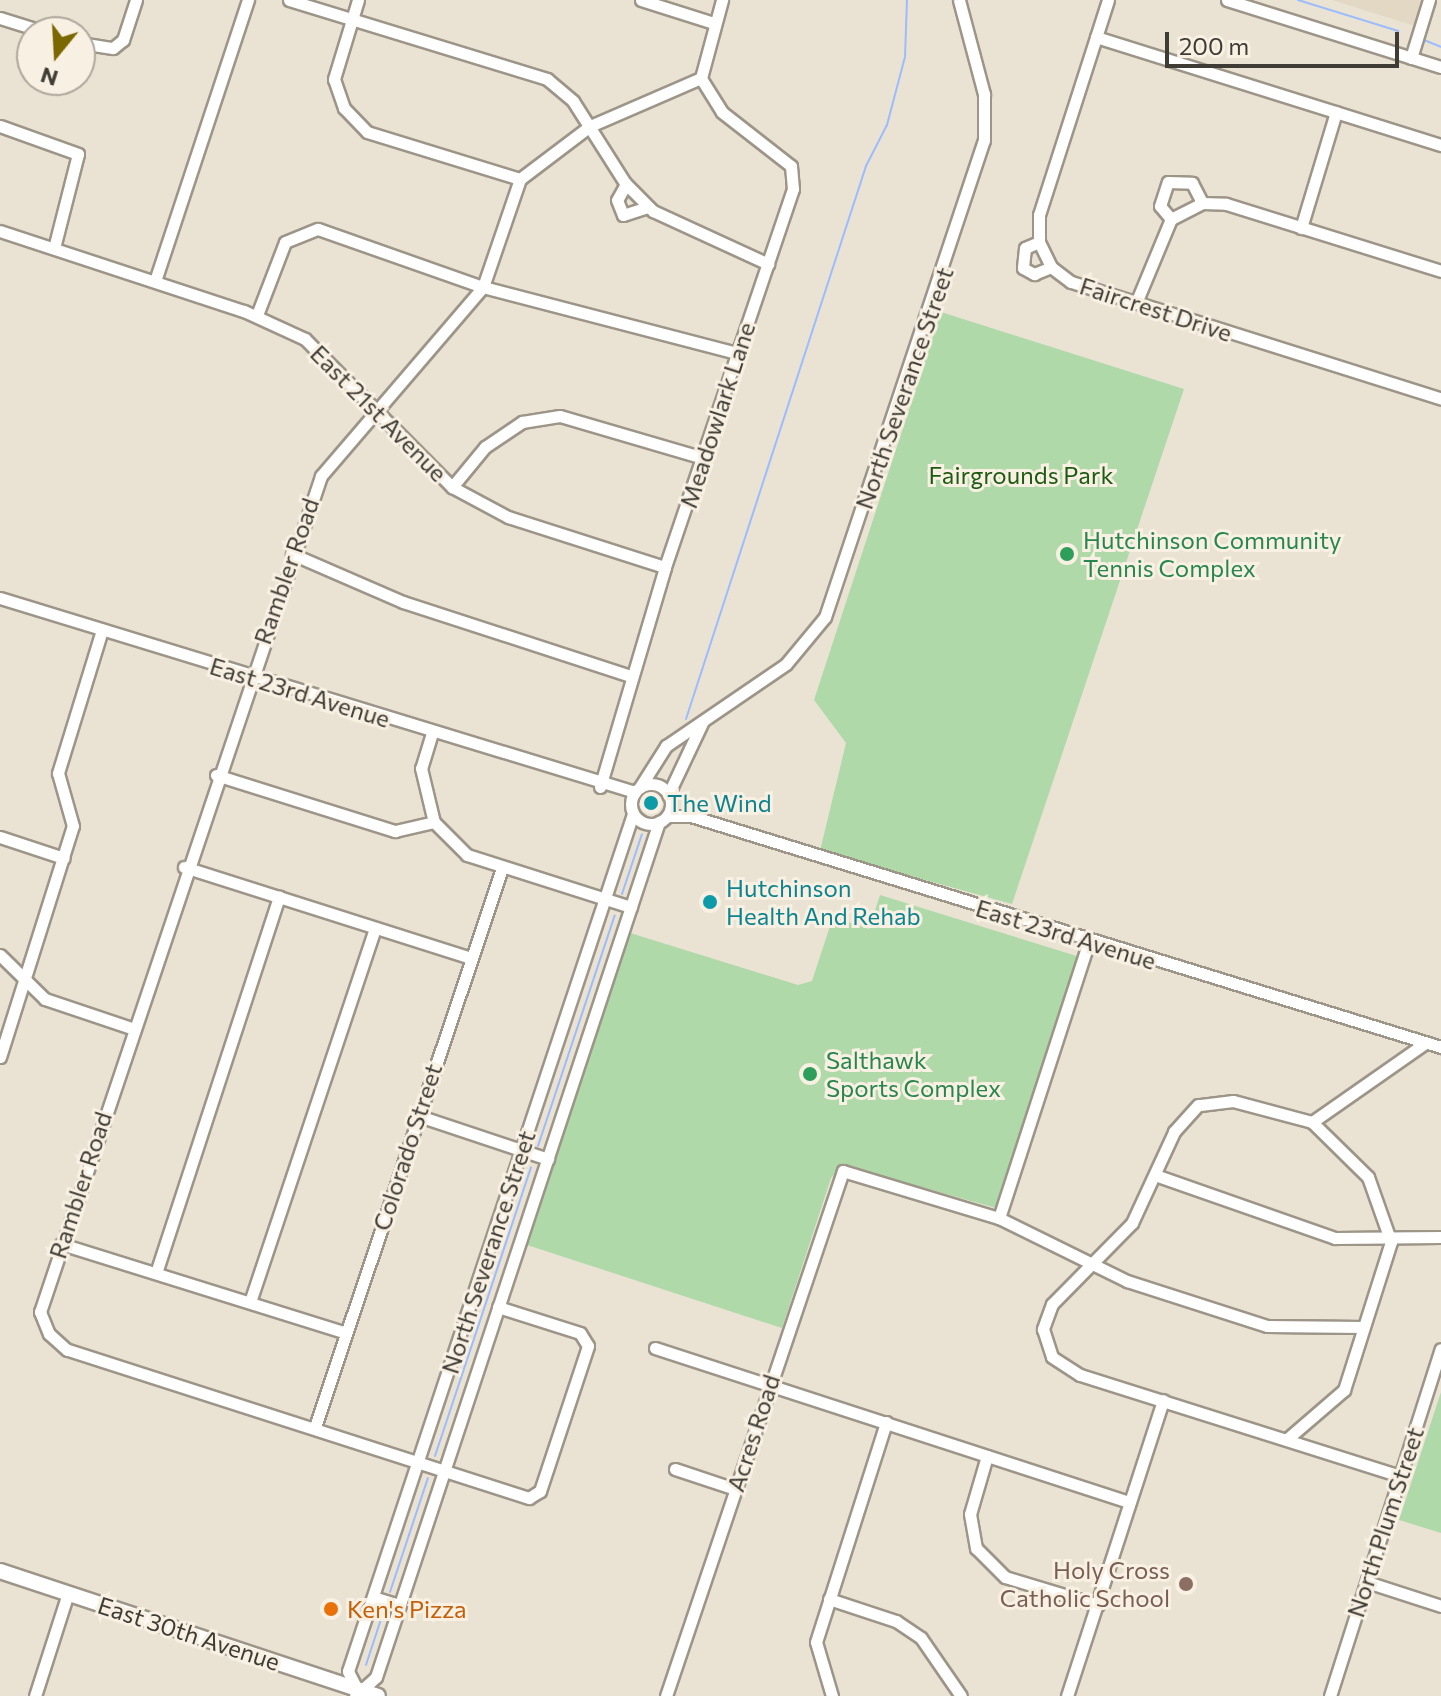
<!DOCTYPE html>
<style>
body{margin:0}
#map{position:relative;width:1441px;height:1696px;overflow:hidden;background:#eae3d4;font-family:Commissioner,sans-serif}
div>[style]{position:absolute}
[style*='--x']{left:calc(var(--x)*1px);top:calc(var(--y)*1px);width:calc(var(--w)*1px);rotate:calc(var(--a)*1deg)}
.built>*{inset:0;background:#e3d8c3}
.green>*{inset:0;background:#afd9a8}
.stream>*{height:2px;margin:-1px;padding:0 1px;transform-origin:1px;border-radius:1px;background:#9cbcfd}
.roads{filter:drop-shadow(2px 0 #9c9588) drop-shadow(-2px 0 #9c9588) drop-shadow(0 2px #9c9588) drop-shadow(0 -2px #9c9588)}
.minor>*{height:11px;margin:-5.5px;padding:0 5.5px;transform-origin:5.5px;border-radius:5.5px;background:#fff}
.minor>.ring{margin:-5.5px;padding:0;box-sizing:content-box;background:none;border:11px solid #fff;border-radius:50%}
.major>*{height:14px;margin:-7px;padding:0 7px;transform-origin:7px;border-radius:7px;background:#fff}
.dots>*{width:22px;height:22px;translate:-50% -50%;box-sizing:border-box;border:4px solid #f8f0e2;border-radius:50%}
span{translate:-50% -50%;white-space:nowrap;text-align:center;line-height:1.15;-webkit-text-stroke:6px #f8f0e2;paint-order:stroke}
.street-label{font-size:24px;color:#3f3c36}
.park-label{font-size:24px;color:#1c5b11}
.leisure-label{font-size:24px;color:#27864d}
.left{translate:0 -50%;text-align:left}
.culture-label{font-size:24px;color:#0d838f}
.education-label{font-size:24px;color:#785e54}
.right{translate:-100% -50%;text-align:right}
.food-label{font-size:24px;color:#c56008}
.north{position:absolute;left:16px;top:16px;width:80px;height:80px;box-sizing:border-box;background:#f8f0e2;border:2px solid #aea89d;border-radius:50%;rotate:198deg;font-size:22px;font-weight:700;line-height:32px;text-align:center;color:#3f3c36}
.north::after{content:'';display:block;margin:auto;width:28px;height:36px;background:#7b6800;clip-path:polygon(50% 0,100% 100%,50% 72%,0 100%)}
.scale{position:absolute;left:1165px;top:32px;width:234px;height:36px;box-sizing:border-box;border:4px solid #3f3c36;border-top:0;padding-left:10px;font-size:24px;line-height:28px;white-space:nowrap;color:#3f3c36;-webkit-text-stroke:6px #f8f0e2;paint-order:stroke}
</style>
<div id="map">
<div class="built">
<div style="clip-path:polygon(1332px 0,1423px 0,1415px 26px)"></div>
</div>
<div class="green">
<div style="clip-path:polygon(941px 312px,1184px 389px,1012px 904px,820px 851px,846px 743px,814px 700px)"></div>
<div style="clip-path:polygon(880px 895px,1080px 957px,996px 1208px,842px 1165px,831px 1178px,782px 1328px,524px 1244px,627px 932px,798px 985px,812px 981px,833px 917px,869px 929px)"></div>
<div style="clip-path:polygon(1441px 1392px,1441px 1533px,1399px 1520px)"></div>
</div>
<div class="stream">
<div style="--x:1298;--y:0;--w:105;--a:17.2"></div>
<div style="--x:1424;--y:40;--w:18;--a:22"></div>
<div style="--x:686;--y:719;--w:582;--a:-71.97"></div>
<div style="--x:866;--y:166;--w:46;--a:-62.9"></div>
<div style="--x:887;--y:125;--w:70;--a:-75.2"></div>
<div style="--x:905;--y:57;--w:57;--a:-88"></div>
<div style="--x:622;--y:894;--w:63;--a:-71.6"></div>
<div style="--x:538;--y:1146;--w:243;--a:-71.6"></div>
<div style="--x:435;--y:1456;--w:304;--a:-71.6"></div>
<div style="--x:390;--y:1592;--w:120;--a:-71.6"></div>
<div style="--x:366;--y:1665;--w:55;--a:-71.9"></div>
</div>
<div class="roads">
<div class="minor">
<div style="--x:289;--y:0;--w:270;--a:17"></div>
<div style="--x:547;--y:79;--w:34;--a:40"></div>
<div style="--x:573;--y:101;--w:97;--a:57.6"></div>
<div style="--x:625;--y:183;--w:40;--a:45"></div>
<div style="--x:653;--y:211;--w:127;--a:24.7"></div>
<div style="--x:358;--y:0;--w:83;--a:106.9"></div>
<div style="--x:334;--y:79;--w:31;--a:71"></div>
<div style="--x:344;--y:108;--w:33;--a:46"></div>
<div style="--x:367;--y:132;--w:160;--a:17.1"></div>
<div style="--x:641;--y:0;--w:77;--a:17.5"></div>
<div style="--x:1108;--y:0;--w:226;--a:107.8"></div>
<div style="--x:1039;--y:215;--w:27;--a:90"></div>
<div style="--x:1039;--y:242;--w:28;--a:64"></div>
<div style="--x:1051;--y:267;--w:25;--a:37"></div>
<div style="--x:1071;--y:282;--w:388;--a:17.5"></div>
<div style="--x:1227;--y:0;--w:224;--a:17.4"></div>
<div style="--x:0;--y:18;--w:47;--a:17.3"></div>
<div style="--x:1096;--y:37;--w:362;--a:17.4"></div>
<div style="--x:80;--y:43;--w:33;--a:9"></div>
<div style="--x:113;--y:48;--w:13;--a:-39"></div>
<div style="--x:123;--y:40;--w:42;--a:-72"></div>
<div style="--x:1411;--y:58;--w:61;--a:-72.8"></div>
<div style="--x:701;--y:78;--w:81;--a:-74.9"></div>
<div style="--x:0;--y:126;--w:83;--a:19.7"></div>
<div style="--x:78;--y:154;--w:97;--a:104.3"></div>
<div style="--x:626;--y:184;--w:18;--a:119"></div>
<div style="--x:617;--y:200;--w:16;--a:68"></div>
<div style="--x:623;--y:215;--w:26;--a:-18"></div>
<div style="--x:1171;--y:219;--w:17;--a:-130"></div>
<div style="--x:1160;--y:206;--w:25;--a:-72"></div>
<div style="--x:1168;--y:182;--w:24;--a:2"></div>
<div style="--x:1192;--y:183;--w:22;--a:63"></div>
<div style="--x:1301;--y:228;--w:121;--a:-73.2"></div>
<div style="--x:0;--y:231;--w:257;--a:18.2"></div>
<div style="--x:244;--y:311;--w:67;--a:24.7"></div>
<div style="--x:305;--y:339;--w:209;--a:45.2"></div>
<div style="--x:452;--y:487;--w:64;--a:28.2"></div>
<div style="--x:508;--y:517;--w:165;--a:17.7"></div>
<div style="--x:1039;--y:242;--w:15;--a:157"></div>
<div style="--x:1025;--y:248;--w:20;--a:96"></div>
<div style="--x:1023;--y:268;--w:13;--a:29"></div>
<div style="--x:1034;--y:274;--w:18;--a:-22"></div>
<div style="--x:155;--y:281;--w:296;--a:-71.7"></div>
<div style="--x:1136;--y:303;--w:91;--a:-67.4"></div>
<div style="--x:1171;--y:219;--w:35;--a:-27"></div>
<div style="--x:1202;--y:203;--w:24;--a:2"></div>
<div style="--x:1226;--y:204;--w:225;--a:17.3"></div>
<div style="--x:257;--y:315;--w:78;--a:-69"></div>
<div style="--x:285;--y:242;--w:35;--a:-22"></div>
<div style="--x:318;--y:229;--w:175;--a:19.4"></div>
<div style="--x:483;--y:287;--w:262;--a:14.6"></div>
<div style="--x:452;--y:487;--w:52;--a:-50.5"></div>
<div style="--x:485;--y:447;--w:45;--a:-34"></div>
<div style="--x:522;--y:422;--w:38;--a:-9"></div>
<div style="--x:560;--y:416;--w:150;--a:16.3"></div>
<div style="--x:292;--y:554;--w:121;--a:23.4"></div>
<div style="--x:403;--y:602;--w:240;--a:18"></div>
<div style="--x:0;--y:598;--w:664;--a:16.99"></div>
<div style="--x:432;--y:733;--w:37;--a:107"></div>
<div style="--x:421;--y:768;--w:56;--a:76.5"></div>
<div style="--x:216;--y:775;--w:188;--a:17.4"></div>
<div style="--x:395;--y:831;--w:40;--a:-13"></div>
<div style="--x:434;--y:822;--w:47;--a:45"></div>
<div style="--x:467;--y:855;--w:172;--a:17.6"></div>
<div class="ring" style="left:631px;top:784px;width:29px;height:29px"></div>
<div style="--x:600;--y:787;--w:229;--a:-73.5"></div>
<div style="--x:665;--y:567;--w:399;--a:-71.3"></div>
<div style="--x:793;--y:189;--w:23;--a:-95"></div>
<div style="--x:791;--y:166;--w:88;--a:-142"></div>
<div style="--x:722;--y:112;--w:40;--a:-122"></div>
<div style="--x:640;--y:787;--w:49;--a:-57.6"></div>
<div style="--x:666;--y:746;--w:145;--a:-34.3"></div>
<div style="--x:786;--y:664;--w:61;--a:-50.3"></div>
<div style="--x:825;--y:617;--w:503;--a:-71.57"></div>
<div style="--x:984;--y:140;--w:46;--a:-90"></div>
<div style="--x:984;--y:94;--w:97;--a:-104.9"></div>
<div style="--x:668;--y:795;--w:80;--a:-64.7"></div>
<div style="--x:667;--y:816;--w:24;--a:0"></div>
<div style="--x:691;--y:816;--w:785;--a:17.12"></div>
<div style="--x:0;--y:837;--w:67;--a:18.2"></div>
<div style="--x:184;--y:867;--w:298;--a:17.6"></div>
<div style="--x:0;--y:955;--w:63;--a:44.4"></div>
<div style="--x:45;--y:999;--w:91;--a:18.6"></div>
<div style="--x:0;--y:1057;--w:242;--a:-72.5"></div>
<div style="--x:73;--y:826;--w:55;--a:-105.8"></div>
<div style="--x:58;--y:773;--w:150;--a:-72.9"></div>
<div style="--x:419;--y:1116;--w:136;--a:18.4"></div>
<div style="--x:1312;--y:1122;--w:136;--a:-34.9"></div>
<div style="--x:1155;--y:1175;--w:191;--a:19.3"></div>
<div style="--x:1335;--y:1238;--w:106;--a:-0.5"></div>
<div style="--x:999;--y:1218;--w:291;--a:-72"></div>
<div style="--x:61;--y:1244;--w:296;--a:17.3"></div>
<div style="--x:156;--y:1273;--w:396;--a:-71.9"></div>
<div style="--x:250;--y:1302;--w:394;--a:-71.5"></div>
<div style="--x:498;--y:1307;--w:86;--a:17.6"></div>
<div style="--x:580;--y:1333;--w:15;--a:58"></div>
<div style="--x:588;--y:1346;--w:153;--a:108.3"></div>
<div style="--x:540;--y:1491;--w:13;--a:148"></div>
<div style="--x:529;--y:1498;--w:485;--a:-162.2"></div>
<div style="--x:67;--y:1350;--w:24;--a:-138"></div>
<div style="--x:49;--y:1334;--w:24;--a:-112"></div>
<div style="--x:40;--y:1312;--w:882;--a:-71.42"></div>
<div style="--x:321;--y:476;--w:249;--a:-49.4"></div>
<div style="--x:483;--y:287;--w:114;--a:-71.1"></div>
<div style="--x:520;--y:179;--w:88;--a:-37.1"></div>
<div style="--x:590;--y:126;--w:121;--a:-23.4"></div>
<div style="--x:655;--y:1348;--w:499;--a:18"></div>
<div style="--x:315;--y:1427;--w:589;--a:-71.5"></div>
<div style="--x:1287;--y:1439;--w:75;--a:-40.7"></div>
<div style="--x:1344;--y:1390;--w:155;--a:-72.4"></div>
<div style="--x:1391;--y:1242;--w:69;--a:-109.5"></div>
<div style="--x:1368;--y:1177;--w:78;--a:-135.5"></div>
<div style="--x:1312;--y:1122;--w:82;--a:-165.1"></div>
<div style="--x:1233;--y:1101;--w:35;--a:173"></div>
<div style="--x:1198;--y:1105;--w:36;--a:132"></div>
<div style="--x:1174;--y:1132;--w:100;--a:114.8"></div>
<div style="--x:1132;--y:1223;--w:114;--a:134.6"></div>
<div style="--x:1052;--y:1304;--w:27;--a:110"></div>
<div style="--x:1043;--y:1329;--w:29;--a:72"></div>
<div style="--x:1052;--y:1357;--w:33;--a:33"></div>
<div style="--x:1080;--y:1375;--w:336;--a:17.5"></div>
<div style="--x:987;--y:1456;--w:60;--a:106.3"></div>
<div style="--x:970;--y:1514;--w:35;--a:80"></div>
<div style="--x:976;--y:1548;--w:41;--a:45"></div>
<div style="--x:1005;--y:1577;--w:97;--a:16.8"></div>
<div style="--x:675;--y:1469;--w:63;--a:18.4"></div>
<div style="--x:1367;--y:1582;--w:78;--a:18"></div>
<div style="--x:373;--y:1597;--w:28;--a:17"></div>
<div style="--x:829;--y:1599;--w:71;--a:18.2"></div>
<div style="--x:896;--y:1621;--w:30;--a:34"></div>
<div style="--x:921;--y:1638;--w:70;--a:55.4"></div>
<div style="--x:357;--y:1689;--w:20;--a:-117"></div>
<div style="--x:348;--y:1671;--w:903;--a:-71.61"></div>
<div style="--x:35;--y:1696;--w:108;--a:-72.2"></div>
<div style="--x:355;--y:1696;--w:28;--a:-42"></div>
<div style="--x:376;--y:1677;--w:901;--a:-71.69"></div>
<div style="--x:666;--y:1696;--w:554;--a:-71.37"></div>
<div style="--x:843;--y:1171;--w:163;--a:16.8"></div>
<div style="--x:999;--y:1218;--w:143;--a:26.2"></div>
<div style="--x:1127;--y:1281;--w:147;--a:17.8"></div>
<div style="--x:1267;--y:1326;--w:96;--a:0.6"></div>
<div style="--x:832;--y:1696;--w:56;--a:-106.5"></div>
<div style="--x:816;--y:1642;--w:231;--a:-72.3"></div>
<div style="--x:1067;--y:1696;--w:311;--a:-72"></div>
<div style="--x:1330;--y:1696;--w:364;--a:-72.3"></div>
</div>
<div class="major">
<div style="--x:0;--y:1571;--w:398;--a:18.3"></div>
</div>
</div>
<div class="dots">
<div style="left:1067px;top:554px;background:#2e9e5b"></div>
<div style="left:651px;top:803px;background:#0f9aa8"></div>
<div style="left:710px;top:902px;background:#0f9aa8"></div>
<div style="left:810px;top:1074px;background:#2e9e5b"></div>
<div style="left:1186px;top:1584px;background:#8d6e63"></div>
<div style="left:331px;top:1609px;background:#e8710a"></div>
</div>
<div class="street-label">
<span style="left:1156px;top:309px;rotate:18deg">Faircrest Drive</span>
<span style="left:904px;top:388px;rotate:-71deg">North Severance Street</span>
<span style="left:379px;top:413px;rotate:45deg">East 21st Avenue</span>
<span style="left:717px;top:415px;rotate:-72deg">Meadowlark Lane</span>
<span style="left:286px;top:571px;rotate:-71deg">Rambler Road</span>
<span style="left:300px;top:692px;rotate:17deg">East 23rd Avenue</span>
<span style="left:1066px;top:934px;rotate:17deg">East 23rd Avenue</span>
<span style="left:407px;top:1147px;rotate:-72deg">Colorado Street</span>
<span style="left:80px;top:1185px;rotate:-72deg">Rambler Road</span>
<span style="left:488px;top:1252px;rotate:-72deg">North Severance Street</span>
<span style="left:753px;top:1433px;rotate:-72deg">Acres Road</span>
<span style="left:1385px;top:1522px;rotate:-72deg">North Plum Street</span>
<span style="left:189px;top:1633px;rotate:18deg">East 30th Avenue</span>
</div>
<div class="park-label">
<span style="left:1021px;top:475px">Fairgrounds Park</span>
</div>
<div class="leisure-label">
<span class="left" style="left:1083px;top:554px">Hutchinson Community<br>Tennis Complex</span>
<span class="left" style="left:826px;top:1074px">Salthawk<br>Sports Complex</span>
</div>
<div class="culture-label">
<span class="left" style="left:667px;top:803px">The Wind</span>
<span class="left" style="left:726px;top:902px">Hutchinson<br>Health And Rehab</span>
</div>
<div class="education-label">
<span class="right" style="left:1170px;top:1584px">Holy Cross<br>Catholic School</span>
</div>
<div class="food-label">
<span class="left" style="left:347px;top:1609px">Ken's Pizza</span>
</div>
<div class="north">N</div>
<div class="scale">200 m</div>
</div>
